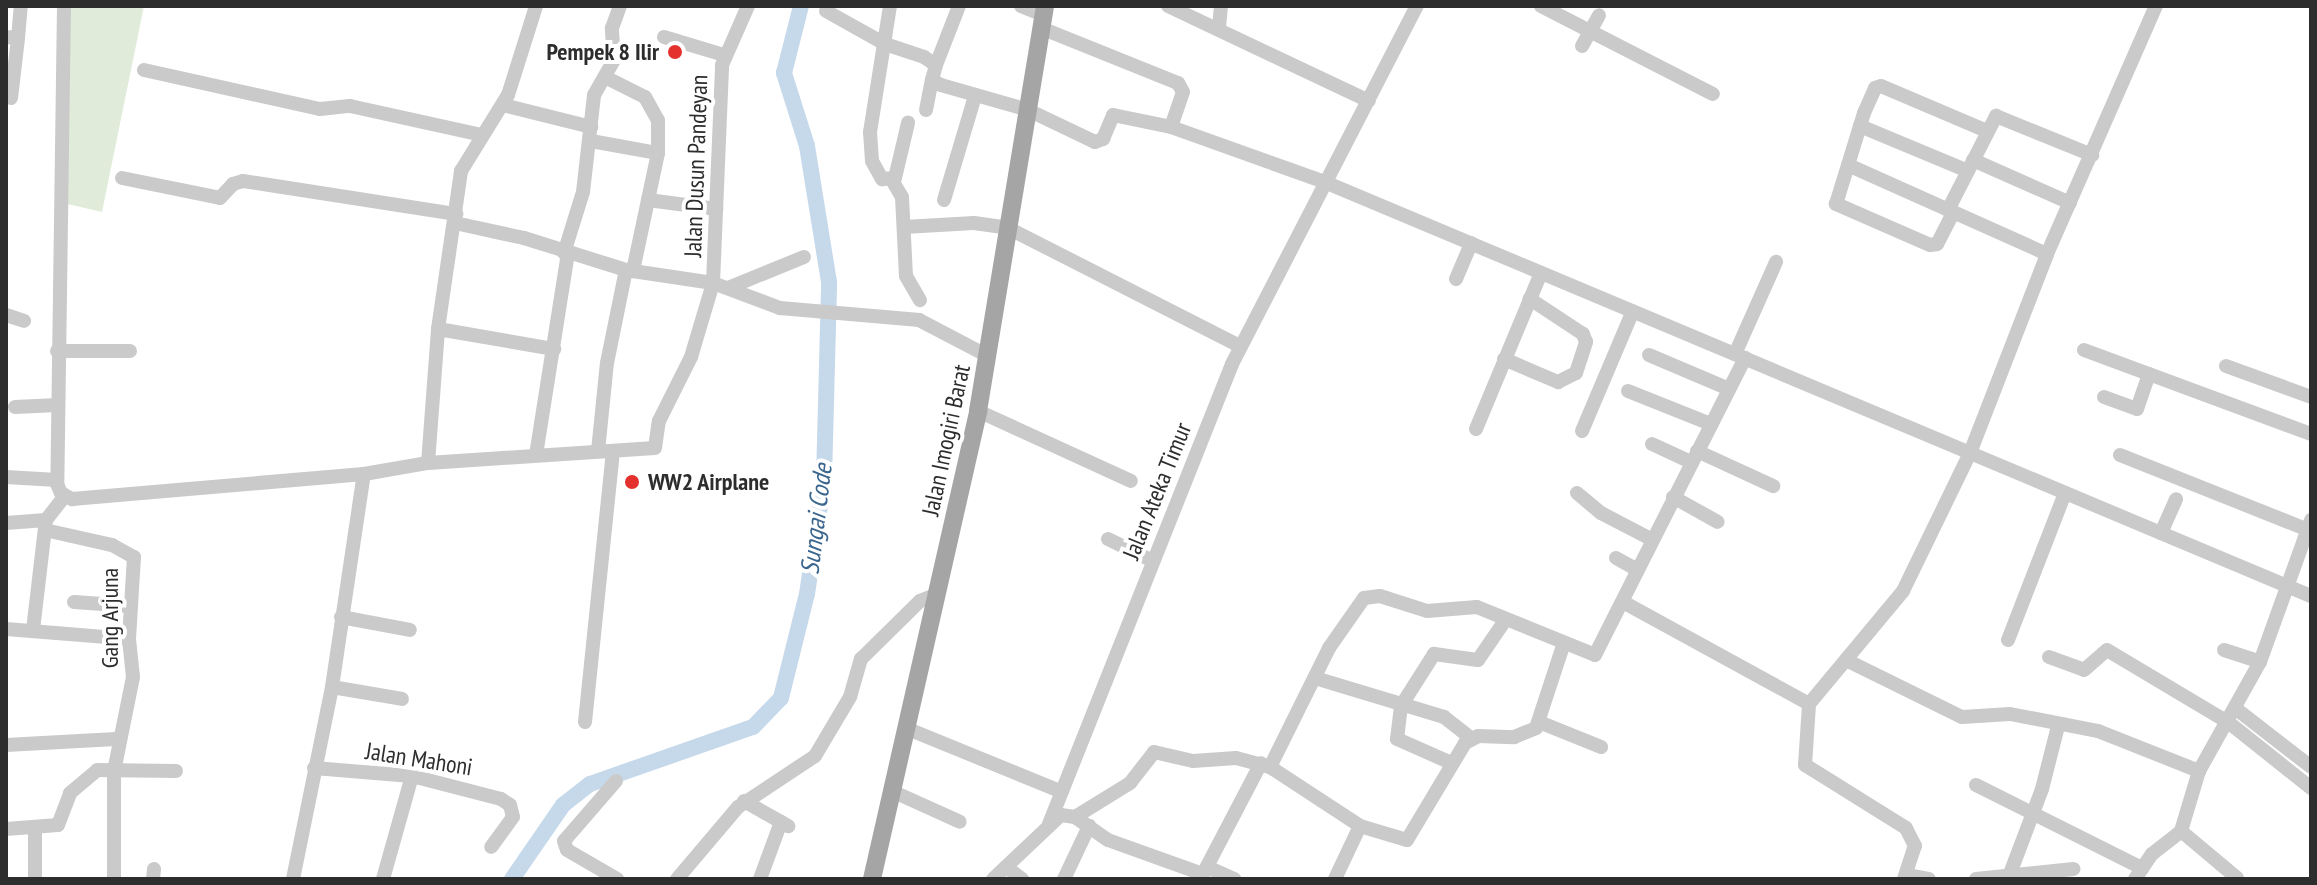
<!DOCTYPE html>
<style>
body{margin:0}
#map{position:relative;width:2317px;height:885px;overflow:hidden;background:#fff;font-family:"PT Sans Narrow",sans-serif}
div>[style]{position:absolute}
[style*='--x']{left:calc(var(--x)*1px);top:calc(var(--y)*1px);width:calc(var(--w)*1px);rotate:calc(var(--a)*1deg)}
.green>*{inset:0;background:#e1ebda}
.river>*{height:16px;margin:-8px;padding:0 8px;transform-origin:8px;border-radius:8px;background:#c6d9eb}
.minor>*{height:14px;margin:-7px;padding:0 7px;transform-origin:7px;border-radius:7px;background:#cacaca}
.major>*{height:18px;margin:-9px;padding:0 9px;transform-origin:9px;border-radius:9px;background:#a5a5a5}
.dots>*{width:22px;height:22px;translate:-50% -50%;box-sizing:border-box;border:4px solid #fff;border-radius:50%}
span{translate:-50% -50%;white-space:nowrap;text-align:center;line-height:1.15;-webkit-text-stroke:8px #fff;paint-order:stroke}
.poi-label{font-size:24px;color:#2d2d2d;font-weight:700}
.right{translate:-100% -50%;text-align:right}
.left{translate:0 -50%;text-align:left}
.street-label{font-size:24px;color:#2d2d2d}
.water-label{font-size:26px;color:#3b668e;font-style:italic}
.frame{position:absolute;inset:0;border:8px solid #2d2d2d;pointer-events:none}
</style>
<div id="map">
<div class="green">
<div style="clip-path:polygon(63px 6px,144px 6px,102px 212px,59px 202px)"></div>
</div>
<div class="river">
<div style="--x:512;--y:879;--w:90;--a:-55.4"></div>
<div style="--x:563;--y:805;--w:34;--a:-38"></div>
<div style="--x:590;--y:784;--w:173;--a:-19.3"></div>
<div style="--x:753;--y:727;--w:40;--a:-46"></div>
<div style="--x:781;--y:698;--w:107;--a:-76"></div>
<div style="--x:807;--y:594;--w:116;--a:-81.6"></div>
<div style="--x:824;--y:479;--w:197;--a:-88.5"></div>
<div style="--x:829;--y:282;--w:138;--a:-99.2"></div>
<div style="--x:807;--y:146;--w:77;--a:-107.5"></div>
<div style="--x:784;--y:73;--w:69;--a:-75.8"></div>
</div>
<div class="minor">
<div style="--x:64;--y:6;--w:478;--a:90.8"></div>
<div style="--x:57;--y:484;--w:10;--a:66"></div>
<div style="--x:61;--y:493;--w:13;--a:29"></div>
<div style="--x:72;--y:499;--w:293;--a:-4.9"></div>
<div style="--x:364;--y:474;--w:65;--a:-9.8"></div>
<div style="--x:428;--y:463;--w:227;--a:-3.8"></div>
<div style="--x:655;--y:448;--w:27;--a:-82"></div>
<div style="--x:659;--y:421;--w:72;--a:-63.4"></div>
<div style="--x:691;--y:357;--w:77;--a:-73.4"></div>
<div style="--x:713;--y:283;--w:218;--a:-87.6"></div>
<div style="--x:722;--y:65;--w:64;--a:-66.2"></div>
<div style="--x:890;--y:6;--w:128;--a:99"></div>
<div style="--x:870;--y:132;--w:29;--a:86"></div>
<div style="--x:872;--y:161;--w:21;--a:61"></div>
<div style="--x:882;--y:179;--w:13;--a:-4"></div>
<div style="--x:895;--y:178;--w:57;--a:-76.7"></div>
<div style="--x:1021;--y:6;--w:24;--a:22"></div>
<div style="--x:1168;--y:6;--w:222;--a:25.3"></div>
<div style="--x:1541;--y:6;--w:193;--a:27.1"></div>
<div style="--x:826;--y:11;--w:68;--a:29.2"></div>
<div style="--x:885;--y:44;--w:41;--a:18.4"></div>
<div style="--x:924;--y:57;--w:14;--a:34"></div>
<div style="--x:936;--y:65;--w:16;--a:105"></div>
<div style="--x:932;--y:80;--w:10;--a:29"></div>
<div style="--x:941;--y:85;--w:91;--a:16"></div>
<div style="--x:1028;--y:110;--w:74;--a:25.5"></div>
<div style="--x:1095;--y:142;--w:9;--a:-21"></div>
<div style="--x:1103;--y:139;--w:26;--a:-67"></div>
<div style="--x:1113;--y:115;--w:59;--a:11.7"></div>
<div style="--x:1041;--y:28;--w:148;--a:21.9"></div>
<div style="--x:1178;--y:83;--w:10;--a:61"></div>
<div style="--x:1183;--y:92;--w:37;--a:109"></div>
<div style="--x:1171;--y:127;--w:166;--a:19.7"></div>
<div style="--x:1327;--y:183;--w:1067;--a:22.77"></div>
<div style="--x:1219;--y:28;--w:22;--a:-85"></div>
<div style="--x:6;--y:37;--w:12;--a:5"></div>
<div style="--x:18;--y:38;--w:32;--a:-85"></div>
<div style="--x:664;--y:37;--w:63;--a:16.7"></div>
<div style="--x:1582;--y:46;--w:35;--a:-61"></div>
<div style="--x:936;--y:65;--w:63;--a:-68.7"></div>
<div style="--x:144;--y:70;--w:180;--a:12.5"></div>
<div style="--x:320;--y:109;--w:30;--a:-6"></div>
<div style="--x:350;--y:106;--w:135;--a:12.4"></div>
<div style="--x:605;--y:77;--w:45;--a:26.6"></div>
<div style="--x:645;--y:97;--w:26;--a:61"></div>
<div style="--x:658;--y:120;--w:33;--a:90"></div>
<div style="--x:658;--y:153;--w:121;--a:102"></div>
<div style="--x:11;--y:98;--w:60;--a:-83.3"></div>
<div style="--x:503;--y:105;--w:91;--a:14"></div>
<div style="--x:926;--y:110;--w:31;--a:-79"></div>
<div style="--x:1860;--y:126;--w:117;--a:22.6"></div>
<div style="--x:591;--y:141;--w:68;--a:10.2"></div>
<div style="--x:1973;--y:160;--w:106;--a:23.9"></div>
<div style="--x:1848;--y:165;--w:218;--a:24.1"></div>
<div style="--x:122;--y:178;--w:100;--a:11.5"></div>
<div style="--x:220;--y:198;--w:19;--a:-47"></div>
<div style="--x:233;--y:184;--w:10;--a:-17"></div>
<div style="--x:243;--y:181;--w:216;--a:8.8"></div>
<div style="--x:892;--y:180;--w:20;--a:60"></div>
<div style="--x:902;--y:197;--w:79;--a:87.1"></div>
<div style="--x:906;--y:276;--w:28;--a:60"></div>
<div style="--x:648;--y:200;--w:69;--a:7.5"></div>
<div style="--x:944;--y:200;--w:109;--a:-73.4"></div>
<div style="--x:1948;--y:210;--w:106;--a:-62.9"></div>
<div style="--x:1996;--y:116;--w:104;--a:22.1"></div>
<div style="--x:1953;--y:213;--w:35;--a:117"></div>
<div style="--x:1937;--y:244;--w:7;--a:172"></div>
<div style="--x:1930;--y:245;--w:103;--a:-156.4"></div>
<div style="--x:1836;--y:204;--w:95;--a:-72.9"></div>
<div style="--x:1864;--y:113;--w:27;--a:-66"></div>
<div style="--x:1875;--y:88;--w:6;--a:-18"></div>
<div style="--x:1881;--y:86;--w:115;--a:23"></div>
<div style="--x:455;--y:223;--w:71;--a:12.3"></div>
<div style="--x:524;--y:238;--w:107;--a:17.4"></div>
<div style="--x:626;--y:270;--w:88;--a:8.5"></div>
<div style="--x:713;--y:283;--w:72;--a:20.5"></div>
<div style="--x:780;--y:308;--w:140;--a:4.9"></div>
<div style="--x:919;--y:320;--w:78;--a:27.6"></div>
<div style="--x:904;--y:227;--w:70;--a:-3.3"></div>
<div style="--x:974;--y:223;--w:34;--a:8"></div>
<div style="--x:1008;--y:228;--w:260;--a:27"></div>
<div style="--x:564;--y:253;--w:64;--a:-72.7"></div>
<div style="--x:583;--y:192;--w:98;--a:-83.5"></div>
<div style="--x:594;--y:95;--w:40;--a:-60.3"></div>
<div style="--x:614;--y:60;--w:32;--a:-94"></div>
<div style="--x:612;--y:28;--w:23;--a:-70"></div>
<div style="--x:1456;--y:279;--w:39;--a:-67"></div>
<div style="--x:728;--y:288;--w:82;--a:-22.2"></div>
<div style="--x:6;--y:315;--w:19;--a:18"></div>
<div style="--x:438;--y:329;--w:118;--a:9.8"></div>
<div style="--x:2084;--y:350;--w:242;--a:20.3"></div>
<div style="--x:57;--y:351;--w:73;--a:0"></div>
<div style="--x:1735;--y:354;--w:101;--a:-66"></div>
<div style="--x:1649;--y:355;--w:87;--a:23"></div>
<div style="--x:1504;--y:359;--w:59;--a:23.1"></div>
<div style="--x:1558;--y:382;--w:20;--a:-27"></div>
<div style="--x:1576;--y:373;--w:33;--a:-72"></div>
<div style="--x:1586;--y:342;--w:9;--a:-111"></div>
<div style="--x:1583;--y:334;--w:64;--a:-146.6"></div>
<div style="--x:2226;--y:366;--w:90;--a:20"></div>
<div style="--x:1628;--y:391;--w:89;--a:21.7"></div>
<div style="--x:2104;--y:397;--w:35;--a:20"></div>
<div style="--x:2137;--y:409;--w:37;--a:-71"></div>
<div style="--x:15;--y:407;--w:43;--a:-2.7"></div>
<div style="--x:978;--y:411;--w:168;--a:24.6"></div>
<div style="--x:1476;--y:429;--w:169;--a:-67.4"></div>
<div style="--x:1582;--y:431;--w:130;--a:-67"></div>
<div style="--x:1652;--y:444;--w:43;--a:24.8"></div>
<div style="--x:598;--y:451;--w:88;--a:-84.2"></div>
<div style="--x:607;--y:363;--w:95;--a:-78.5"></div>
<div style="--x:1697;--y:451;--w:84;--a:24.7"></div>
<div style="--x:536;--y:455;--w:204;--a:-81"></div>
<div style="--x:2120;--y:455;--w:206;--a:21.7"></div>
<div style="--x:428;--y:463;--w:134;--a:-85.7"></div>
<div style="--x:438;--y:329;--w:160;--a:-81.7"></div>
<div style="--x:461;--y:171;--w:89;--a:-58.3"></div>
<div style="--x:508;--y:95;--w:93;--a:-72.5"></div>
<div style="--x:6;--y:477;--w:51;--a:3.4"></div>
<div style="--x:1577;--y:493;--w:31;--a:40"></div>
<div style="--x:1601;--y:513;--w:56;--a:27.5"></div>
<div style="--x:1673;--y:497;--w:51;--a:29.1"></div>
<div style="--x:6;--y:523;--w:40;--a:-4.3"></div>
<div style="--x:45;--y:530;--w:69;--a:12.6"></div>
<div style="--x:112;--y:545;--w:25;--a:29"></div>
<div style="--x:134;--y:557;--w:82;--a:93.5"></div>
<div style="--x:129;--y:639;--w:38;--a:84"></div>
<div style="--x:133;--y:677;--w:96;--a:101.4"></div>
<div style="--x:114;--y:771;--w:108;--a:90"></div>
<div style="--x:2161;--y:533;--w:37;--a:-66"></div>
<div style="--x:1108;--y:539;--w:50;--a:26.1"></div>
<div style="--x:1616;--y:558;--w:23;--a:29"></div>
<div style="--x:74;--y:602;--w:57;--a:4"></div>
<div style="--x:1623;--y:602;--w:212;--a:28.7"></div>
<div style="--x:341;--y:617;--w:70;--a:10.7"></div>
<div style="--x:6;--y:629;--w:123;--a:4.6"></div>
<div style="--x:33;--y:630;--w:111;--a:-83.3"></div>
<div style="--x:46;--y:520;--w:31;--a:-52"></div>
<div style="--x:2008;--y:640;--w:158;--a:-68.8"></div>
<div style="--x:2224;--y:650;--w:38;--a:18"></div>
<div style="--x:2049;--y:657;--w:37;--a:20"></div>
<div style="--x:2084;--y:670;--w:30;--a:-41"></div>
<div style="--x:2107;--y:650;--w:141;--a:30.8"></div>
<div style="--x:2228;--y:722;--w:106;--a:38.5"></div>
<div style="--x:1846;--y:660;--w:129;--a:26.2"></div>
<div style="--x:1962;--y:717;--w:48;--a:-3.6"></div>
<div style="--x:2010;--y:714;--w:90;--a:10.9"></div>
<div style="--x:2098;--y:731;--w:109;--a:21.6"></div>
<div style="--x:1315;--y:678;--w:135;--a:16.8"></div>
<div style="--x:1444;--y:717;--w:34;--a:38"></div>
<div style="--x:332;--y:687;--w:71;--a:9.7"></div>
<div style="--x:2235;--y:708;--w:96;--a:37.8"></div>
<div style="--x:585;--y:722;--w:271;--a:-84.1"></div>
<div style="--x:1539;--y:722;--w:67;--a:22"></div>
<div style="--x:908;--y:729;--w:166;--a:22.2"></div>
<div style="--x:6;--y:745;--w:110;--a:-3.1"></div>
<div style="--x:1449;--y:762;--w:57;--a:-156.1"></div>
<div style="--x:1397;--y:739;--w:33;--a:-83"></div>
<div style="--x:1401;--y:706;--w:62;--a:-57.6"></div>
<div style="--x:1434;--y:654;--w:44;--a:7.8"></div>
<div style="--x:1478;--y:660;--w:46;--a:-55.6"></div>
<div style="--x:1270;--y:767;--w:108;--a:33.2"></div>
<div style="--x:1360;--y:826;--w:59;--a:115.3"></div>
<div style="--x:314;--y:768;--w:98;--a:4.7"></div>
<div style="--x:412;--y:776;--w:92;--a:14.5"></div>
<div style="--x:501;--y:799;--w:11;--a:34"></div>
<div style="--x:510;--y:805;--w:12;--a:76"></div>
<div style="--x:513;--y:817;--w:37;--a:126"></div>
<div style="--x:616;--y:781;--w:79;--a:130.9"></div>
<div style="--x:564;--y:841;--w:9;--a:72"></div>
<div style="--x:567;--y:850;--w:58;--a:30.1"></div>
<div style="--x:1976;--y:785;--w:186;--a:26.6"></div>
<div style="--x:894;--y:792;--w:72;--a:24.4"></div>
<div style="--x:744;--y:801;--w:51;--a:29.6"></div>
<div style="--x:1075;--y:817;--w:40;--a:34.9"></div>
<div style="--x:1108;--y:840;--w:101;--a:19.7"></div>
<div style="--x:1203;--y:874;--w:5;--a:112"></div>
<div style="--x:1049;--y:824;--w:495;--a:-68.3"></div>
<div style="--x:1232;--y:364;--w:403;--a:-62.7"></div>
<div style="--x:1360;--y:826;--w:49;--a:16.6"></div>
<div style="--x:1407;--y:840;--w:113;--a:-59.1"></div>
<div style="--x:1465;--y:743;--w:15;--a:-28"></div>
<div style="--x:1478;--y:736;--w:36;--a:2"></div>
<div style="--x:1514;--y:737;--w:24;--a:-22"></div>
<div style="--x:1536;--y:728;--w:86;--a:-71.8"></div>
<div style="--x:35;--y:828;--w:51;--a:90"></div>
<div style="--x:6;--y:829;--w:52;--a:-4.4"></div>
<div style="--x:58;--y:825;--w:34;--a:-69"></div>
<div style="--x:70;--y:793;--w:35;--a:-40"></div>
<div style="--x:97;--y:770;--w:79;--a:0.7"></div>
<div style="--x:2181;--y:831;--w:73;--a:40"></div>
<div style="--x:1006;--y:867;--w:20;--a:37"></div>
<div style="--x:1207;--y:867;--w:30;--a:24"></div>
<div style="--x:1203;--y:874;--w:125;--a:-62.4"></div>
<div style="--x:1907;--y:875;--w:22;--a:10"></div>
<div style="--x:153;--y:879;--w:10;--a:-84"></div>
<div style="--x:293;--y:879;--w:196;--a:-78.5"></div>
<div style="--x:332;--y:687;--w:215;--a:-81.5"></div>
<div style="--x:383;--y:879;--w:107;--a:-74.3"></div>
<div style="--x:677;--y:879;--w:94;--a:-49.7"></div>
<div style="--x:738;--y:807;--w:92;--a:-33.5"></div>
<div style="--x:815;--y:756;--w:69;--a:-59.3"></div>
<div style="--x:850;--y:697;--w:40;--a:-74"></div>
<div style="--x:861;--y:659;--w:83;--a:-44.5"></div>
<div style="--x:920;--y:601;--w:18;--a:-22"></div>
<div style="--x:760;--y:879;--w:61;--a:-69.8"></div>
<div style="--x:993;--y:879;--w:93;--a:-43.3"></div>
<div style="--x:1061;--y:815;--w:14;--a:8"></div>
<div style="--x:1075;--y:817;--w:65;--a:-31.7"></div>
<div style="--x:1130;--y:783;--w:39;--a:-52"></div>
<div style="--x:1154;--y:752;--w:40;--a:13"></div>
<div style="--x:1193;--y:761;--w:43;--a:-4"></div>
<div style="--x:1236;--y:758;--w:35;--a:15"></div>
<div style="--x:1270;--y:767;--w:133;--a:-63.6"></div>
<div style="--x:1329;--y:648;--w:61;--a:-55"></div>
<div style="--x:1364;--y:598;--w:16;--a:-7"></div>
<div style="--x:1380;--y:596;--w:49;--a:17.7"></div>
<div style="--x:1427;--y:611;--w:50;--a:-4.6"></div>
<div style="--x:1477;--y:607;--w:127;--a:22.1"></div>
<div style="--x:1595;--y:655;--w:333;--a:-63.2"></div>
<div style="--x:1064;--y:879;--w:59;--a:-64.7"></div>
<div style="--x:1904;--y:879;--w:35;--a:-72"></div>
<div style="--x:1915;--y:846;--w:20;--a:-117"></div>
<div style="--x:1906;--y:828;--w:119;--a:-148"></div>
<div style="--x:1805;--y:765;--w:61;--a:-86.2"></div>
<div style="--x:1809;--y:704;--w:147;--a:-50.2"></div>
<div style="--x:1903;--y:591;--w:153;--a:-64.1"></div>
<div style="--x:1970;--y:453;--w:213;--a:-68.8"></div>
<div style="--x:2047;--y:254;--w:271;--a:-66.3"></div>
<div style="--x:1976;--y:879;--w:98;--a:-5.9"></div>
<div style="--x:2008;--y:879;--w:96;--a:-69.3"></div>
<div style="--x:2042;--y:789;--w:65;--a:-75.7"></div>
<div style="--x:2135;--y:879;--w:30;--a:-56"></div>
<div style="--x:2152;--y:854;--w:37;--a:-38"></div>
<div style="--x:2181;--y:831;--w:63;--a:-73.3"></div>
<div style="--x:2199;--y:771;--w:125;--a:-60.8"></div>
<div style="--x:2260;--y:662;--w:151;--a:-70.2"></div>
</div>
<div class="major">
<div style="--x:872;--y:879;--w:480;--a:-77.2"></div>
<div style="--x:978;--y:411;--w:411;--a:-80.6"></div>
</div>
<div class="dots">
<div style="left:675px;top:52px;background:#e5312d"></div>
<div style="left:632px;top:482px;background:#e5312d"></div>
</div>
<div class="poi-label">
<span class="right" style="left:659px;top:52px">Pempek 8 Ilir</span>
<span class="left" style="left:648px;top:482px">WW2 Airplane</span>
</div>
<div class="street-label">
<span style="left:696px;top:166px;rotate:-88deg">Jalan Dusun Pandeyan</span>
<span style="left:946px;top:440px;rotate:-78deg">Jalan Imogiri Barat</span>
<span style="left:1157px;top:491px;rotate:-68deg">Jalan Ateka Timur</span>
<span style="left:110px;top:618px;rotate:-90deg">Gang Arjuna</span>
<span style="left:419px;top:759px;rotate:9deg">Jalan Mahoni</span>
</div>
<div class="water-label">
<span style="left:816px;top:519px;rotate:-83deg">Sungai Code</span>
</div>
<div class="frame"></div>
</div>
